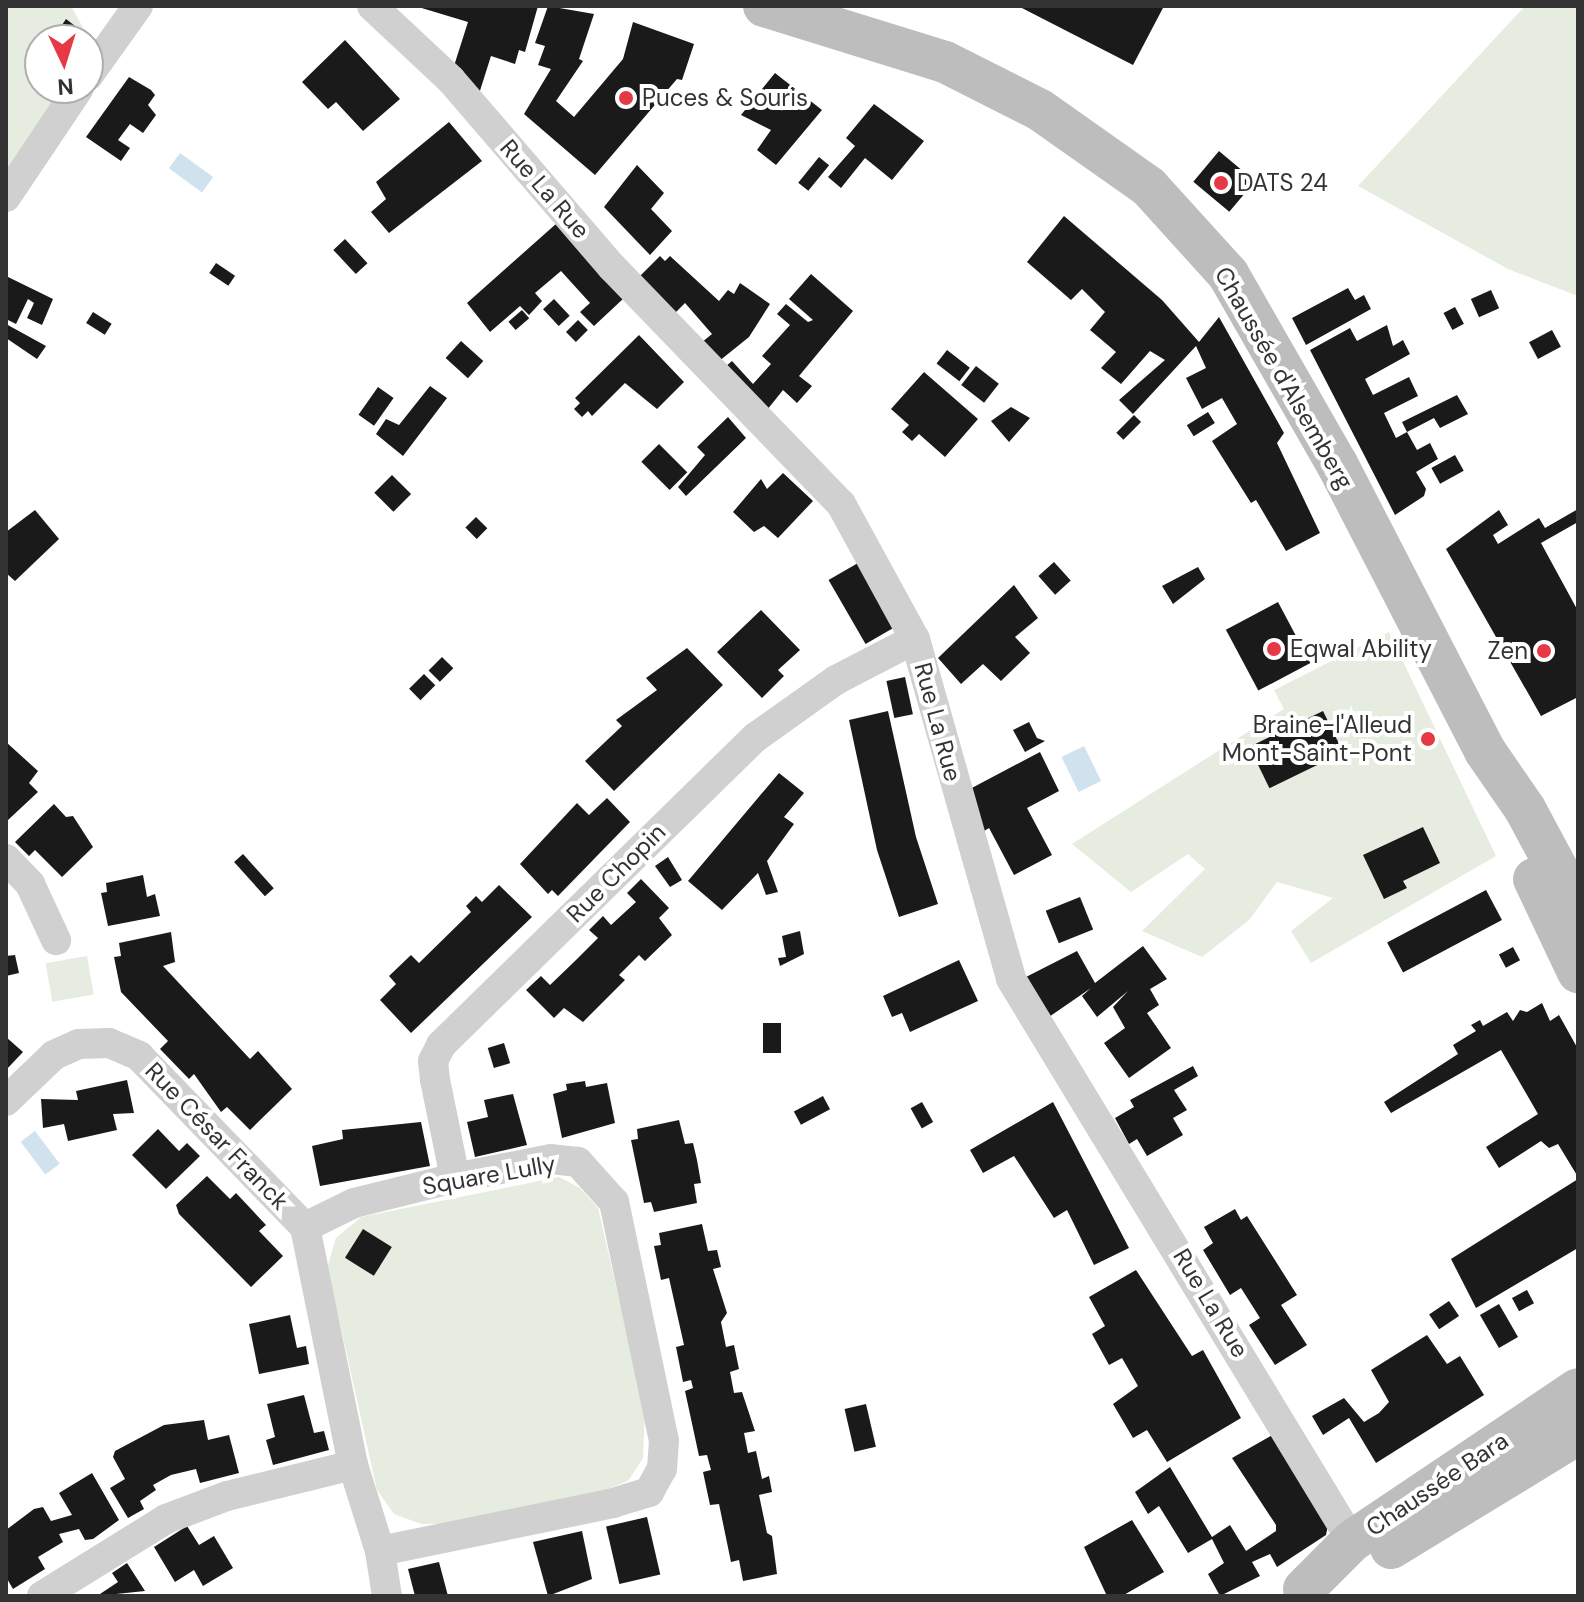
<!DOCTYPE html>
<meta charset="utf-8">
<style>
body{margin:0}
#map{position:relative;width:1584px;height:1602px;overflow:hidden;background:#fff;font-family:"DM Sans",sans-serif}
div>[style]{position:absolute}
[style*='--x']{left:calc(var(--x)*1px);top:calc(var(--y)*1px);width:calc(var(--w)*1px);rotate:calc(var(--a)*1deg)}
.green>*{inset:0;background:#e6ecdf;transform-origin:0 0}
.water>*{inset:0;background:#cfe2ee;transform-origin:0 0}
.building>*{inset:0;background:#1a1a1a;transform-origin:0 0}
.street>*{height:30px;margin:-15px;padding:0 15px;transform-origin:15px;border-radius:15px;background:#d0d0d0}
.secondary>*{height:42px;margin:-21px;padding:0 21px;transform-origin:21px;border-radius:21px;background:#bdbdbd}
.dots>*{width:22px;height:22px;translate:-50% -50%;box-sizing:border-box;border:4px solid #fff;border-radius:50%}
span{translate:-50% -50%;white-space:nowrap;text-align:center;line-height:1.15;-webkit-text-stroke:8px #fff;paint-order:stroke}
.poi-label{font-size:24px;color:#333}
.left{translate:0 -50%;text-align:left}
.right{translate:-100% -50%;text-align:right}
.street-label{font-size:24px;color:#333}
.frame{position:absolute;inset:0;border:8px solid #333;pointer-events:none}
.north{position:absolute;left:24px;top:24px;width:80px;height:80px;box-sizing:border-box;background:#fff;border:2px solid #adadad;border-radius:50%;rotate:176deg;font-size:22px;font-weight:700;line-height:32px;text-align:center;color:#333}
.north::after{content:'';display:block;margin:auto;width:28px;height:36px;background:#e63946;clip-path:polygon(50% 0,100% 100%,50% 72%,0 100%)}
</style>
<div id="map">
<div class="green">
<div style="clip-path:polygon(6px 6px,71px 6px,97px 53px,88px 68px,88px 40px,40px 40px,40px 88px,76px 88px,6px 201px)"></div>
<div style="clip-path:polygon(1525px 6px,1578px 6px,1578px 296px,1508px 269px,1358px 186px)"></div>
<div style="clip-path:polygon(1389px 632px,1496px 856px,1311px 963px,1291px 931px,1333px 898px,1277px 882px,1249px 920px,1202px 957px,1142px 931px,1205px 869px,1188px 854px,1131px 892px,1072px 844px,1284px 709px,1274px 690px)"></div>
<div style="left:87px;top:956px;width:39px;height:42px;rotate:80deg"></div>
<div style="clip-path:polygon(559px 1177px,580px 1188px,598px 1208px,645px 1411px,643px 1458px,628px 1481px,600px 1492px,448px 1524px,421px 1524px,394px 1514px,377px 1490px,335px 1301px,328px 1265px,336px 1238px,361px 1217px)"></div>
</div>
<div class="water">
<div style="left:180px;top:153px;width:41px;height:19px;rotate:36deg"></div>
<div style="left:1084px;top:746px;width:39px;height:25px;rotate:64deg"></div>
<div style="left:35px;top:1131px;width:41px;height:18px;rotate:53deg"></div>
</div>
<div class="building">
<div style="clip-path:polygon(415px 6px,538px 6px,525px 52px,519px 50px,515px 64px,491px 56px,478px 97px,453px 69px,468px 22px)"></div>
<div style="clip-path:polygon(548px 6px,594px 14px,579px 59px,583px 61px,556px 101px,574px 117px,623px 59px,633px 22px,694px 44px,682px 80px,677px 79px,595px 175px,524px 114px,551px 69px,538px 65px,545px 46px,535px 43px)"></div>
<div style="clip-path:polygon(1018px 6px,1164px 6px,1133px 65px)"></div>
<div style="clip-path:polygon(66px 19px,88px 36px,85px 40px,52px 40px)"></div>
<div style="clip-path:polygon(345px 40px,400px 99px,363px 131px,336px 102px,328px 109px,302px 82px)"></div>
<div style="clip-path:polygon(775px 73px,822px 110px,776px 165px,757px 150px,771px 130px,741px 115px)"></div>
<div style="clip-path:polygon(129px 77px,151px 90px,155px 95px,148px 105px,156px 115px,143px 133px,130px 124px,118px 140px,130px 148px,121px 161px,86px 137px)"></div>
<div style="clip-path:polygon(874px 104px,924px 141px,892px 180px,865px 158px,841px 188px,828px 177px,855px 146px,846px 138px)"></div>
<div style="clip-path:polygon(449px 122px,482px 161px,389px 233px,371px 212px,386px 199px,376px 182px)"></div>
<div style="left:1219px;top:151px;width:47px;height:40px;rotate:40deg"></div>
<div style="left:819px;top:157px;width:13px;height:33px;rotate:39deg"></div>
<div style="clip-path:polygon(637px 165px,664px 193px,651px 209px,672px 231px,650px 255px,604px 207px)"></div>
<div style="clip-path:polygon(1064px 216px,1162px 300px,1199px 342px,1219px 317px,1284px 433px,1277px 443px,1320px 533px,1286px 551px,1256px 500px,1251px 503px,1212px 441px,1237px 424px,1222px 398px,1202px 409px,1186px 378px,1206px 368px,1196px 346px,1133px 414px,1119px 400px,1165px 360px,1150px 351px,1121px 384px,1101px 368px,1116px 352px,1090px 330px,1105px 312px,1082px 289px,1071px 300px,1027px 262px)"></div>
<div style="clip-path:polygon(557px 223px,624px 298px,594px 326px,580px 312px,590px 303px,561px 271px,535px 293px,542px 301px,529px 315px,520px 306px,490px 332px,467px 303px)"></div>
<div style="left:345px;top:239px;width:33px;height:16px;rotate:47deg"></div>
<div style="clip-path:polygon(660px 256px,665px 261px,670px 256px,719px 301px,728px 290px,734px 294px,740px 283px,770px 304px,749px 337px,713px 366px,696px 347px,712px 334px,685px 303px,672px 316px,639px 277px)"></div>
<div style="left:216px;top:263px;width:23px;height:12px;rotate:34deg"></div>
<div style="clip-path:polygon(811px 274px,853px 311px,799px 376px,812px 386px,797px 403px,783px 390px,763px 415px,718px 373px,732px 361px,753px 384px,771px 364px,762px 356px,790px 325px,777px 314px,786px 304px,808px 322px,813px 320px,789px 299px)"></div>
<div style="clip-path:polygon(6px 276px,53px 299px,42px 325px,27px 318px,34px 303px,28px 299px,16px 324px,6px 319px)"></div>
<div style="clip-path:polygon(1348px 288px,1355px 300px,1364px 295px,1371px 309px,1306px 345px,1292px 318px)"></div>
<div style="left:1491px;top:290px;width:20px;height:22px;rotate:66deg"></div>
<div style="left:554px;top:299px;width:23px;height:15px;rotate:47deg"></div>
<div style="left:1455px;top:307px;width:19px;height:13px;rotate:62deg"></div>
<div style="left:522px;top:310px;width:11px;height:18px;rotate:49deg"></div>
<div style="left:93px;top:312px;width:22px;height:13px;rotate:32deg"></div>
<div style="left:578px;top:320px;width:14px;height:17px;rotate:45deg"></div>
<div style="clip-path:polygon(6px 324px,46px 346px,37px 359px,6px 338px)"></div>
<div style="clip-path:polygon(1387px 325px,1393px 346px,1403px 340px,1410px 354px,1365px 379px,1373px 395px,1409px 377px,1418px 396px,1384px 413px,1396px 438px,1407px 432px,1417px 450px,1430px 443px,1438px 459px,1416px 472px,1426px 489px,1424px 496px,1395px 515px,1310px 350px,1350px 328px,1357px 341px)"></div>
<div style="left:1552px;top:330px;width:19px;height:26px;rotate:62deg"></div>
<div style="clip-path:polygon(639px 335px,684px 382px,657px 409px,625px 383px,592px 416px,588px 411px,582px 417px,574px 409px,580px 403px,575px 398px)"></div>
<div style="left:461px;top:341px;width:30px;height:23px;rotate:42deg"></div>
<div style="left:947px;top:350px;width:29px;height:17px;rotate:38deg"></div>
<div style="left:976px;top:366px;width:29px;height:24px;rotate:38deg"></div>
<div style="clip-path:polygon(924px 372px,978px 419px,945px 457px,919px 434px,912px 441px,902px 432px,909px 425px,891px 409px)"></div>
<div style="clip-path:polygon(430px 386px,447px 398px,403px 456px,376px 434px,386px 419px,399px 425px)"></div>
<div style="left:378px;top:387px;width:19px;height:34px;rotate:35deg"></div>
<div style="clip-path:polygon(1457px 395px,1468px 414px,1440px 428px,1434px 418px,1407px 432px,1402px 422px)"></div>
<div style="clip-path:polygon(1011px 407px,1030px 418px,1009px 442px,991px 421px)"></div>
<div style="left:1208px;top:412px;width:13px;height:25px;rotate:58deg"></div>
<div style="left:1134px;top:415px;width:10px;height:25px;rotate:45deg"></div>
<div style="clip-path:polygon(728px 417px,746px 438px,686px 496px,678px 487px,705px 455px,697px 447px)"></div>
<div style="left:659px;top:444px;width:40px;height:25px;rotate:45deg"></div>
<div style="left:1455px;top:455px;width:18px;height:27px;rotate:61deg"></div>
<div style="clip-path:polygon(783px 473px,813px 501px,778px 538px,764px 526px,754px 532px,733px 512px,761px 479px,767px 489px)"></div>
<div style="left:392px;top:475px;width:27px;height:25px;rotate:45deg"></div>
<div style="clip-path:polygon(1578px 509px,1578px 522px,1541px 543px,1578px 611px,1578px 697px,1541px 716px,1446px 549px,1499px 510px,1508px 525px,1493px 535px,1498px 544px,1539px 518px,1545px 528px)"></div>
<div style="clip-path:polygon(35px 510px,59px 539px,15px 581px,6px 573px,6px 532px)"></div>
<div style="left:476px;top:517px;width:16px;height:15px;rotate:45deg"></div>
<div style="left:1054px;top:562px;width:25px;height:21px;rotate:48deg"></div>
<div style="left:858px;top:563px;width:74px;height:34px;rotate:60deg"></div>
<div style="clip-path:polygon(1198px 567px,1205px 579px,1173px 604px,1162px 586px)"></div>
<div style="clip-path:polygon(1014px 585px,1038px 618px,1015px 637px,1030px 653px,1001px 681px,983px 664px,961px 684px,938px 658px)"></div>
<div style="left:1278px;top:602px;width:69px;height:59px;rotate:62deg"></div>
<div style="clip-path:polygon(761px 610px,800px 650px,778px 670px,784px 676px,762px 698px,717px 652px)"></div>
<div style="clip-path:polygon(687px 648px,723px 685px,614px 791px,585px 761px,622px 726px,616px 720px,657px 690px,646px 678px)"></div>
<div style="left:442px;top:657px;width:16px;height:19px;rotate:45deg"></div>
<div style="left:424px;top:674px;width:16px;height:21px;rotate:45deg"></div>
<div style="left:905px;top:677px;width:38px;height:19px;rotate:78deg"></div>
<div style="clip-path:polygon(888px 711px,916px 837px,938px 904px,899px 917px,877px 850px,849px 720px)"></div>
<div style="left:1323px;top:711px;width:46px;height:82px;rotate:64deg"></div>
<div style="clip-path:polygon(1029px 722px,1037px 738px,1045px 741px,1025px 752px,1013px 730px)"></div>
<div style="clip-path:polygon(6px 742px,38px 771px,29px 783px,38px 792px,8px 820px)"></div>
<div style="clip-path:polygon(1040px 752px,1059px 791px,1027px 808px,1052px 855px,1014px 875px,989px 828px,981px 833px,968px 790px)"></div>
<div style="clip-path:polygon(779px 773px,804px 793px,784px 817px,794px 824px,767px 861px,778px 892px,766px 895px,758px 873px,722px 910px,688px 881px)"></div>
<div style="clip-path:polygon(607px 798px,630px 822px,558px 896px,552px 890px,548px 894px,520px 864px,577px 803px,589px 815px)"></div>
<div style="clip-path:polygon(54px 804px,66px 817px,73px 816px,93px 847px,62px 877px,35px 850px,29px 856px,15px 842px)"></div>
<div style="clip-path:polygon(1423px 827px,1440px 863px,1403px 881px,1407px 888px,1384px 899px,1363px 855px)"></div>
<div style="left:243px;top:854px;width:46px;height:12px;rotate:48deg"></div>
<div style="clip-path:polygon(668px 857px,682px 880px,670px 887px,655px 866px)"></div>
<div style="clip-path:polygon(143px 875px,147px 897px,155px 894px,160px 916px,108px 926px,101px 893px,107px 892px,106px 883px)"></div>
<div style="clip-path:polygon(641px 879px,669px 908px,659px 918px,672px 935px,645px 961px,639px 955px,619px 975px,625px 980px,583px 1022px,564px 1008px,554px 1018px,526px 990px,541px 976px,550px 985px,575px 961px,598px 938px,589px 930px,603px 916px,611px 925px,636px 902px,627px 893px)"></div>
<div style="clip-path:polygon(499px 885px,532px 917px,411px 1033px,380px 1000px,396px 984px,389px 976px,411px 955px,419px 963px,471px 912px,466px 906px,476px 896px,482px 902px)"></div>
<div style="left:1486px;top:890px;width:34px;height:112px;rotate:62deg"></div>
<div style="left:1080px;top:897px;width:35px;height:37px;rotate:68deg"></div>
<div style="clip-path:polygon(800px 931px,804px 954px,780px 966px,778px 958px,786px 957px,782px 936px)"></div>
<div style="clip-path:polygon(171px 932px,175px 962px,163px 966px,250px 1059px,258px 1051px,292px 1089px,250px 1130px,227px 1107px,221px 1112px,194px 1074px,189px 1079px,160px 1049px,168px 1041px,121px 992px,114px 957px,121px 956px,119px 943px)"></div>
<div style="clip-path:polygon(1143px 946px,1167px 979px,1150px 989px,1159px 1005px,1147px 1013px,1171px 1048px,1129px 1078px,1104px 1043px,1125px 1028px,1113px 1007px,1128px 991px,1097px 1017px,1082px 996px,1091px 988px,1046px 1019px,1026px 977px,1077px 951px,1095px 983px)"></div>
<div style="left:1513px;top:947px;width:15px;height:16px;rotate:62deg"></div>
<div style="clip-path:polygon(15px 955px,19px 973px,6px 976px,6px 956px)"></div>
<div style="clip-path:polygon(959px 960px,978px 1001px,910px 1032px,902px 1013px,892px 1017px,883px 996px)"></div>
<div style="clip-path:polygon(1542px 1003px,1550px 1021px,1559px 1015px,1578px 1049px,1578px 1177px,1558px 1144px,1549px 1148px,1541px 1141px,1499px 1168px,1486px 1147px,1538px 1114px,1501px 1050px,1391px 1113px,1384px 1102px,1458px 1054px,1453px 1045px,1476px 1031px,1471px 1025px,1480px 1020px,1483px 1026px,1507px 1012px,1513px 1021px,1520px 1010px,1527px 1012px)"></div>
<div style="left:763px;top:1023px;width:18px;height:30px"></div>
<div style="clip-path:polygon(6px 1037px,23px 1052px,6px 1070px)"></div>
<div style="left:504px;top:1043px;width:21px;height:17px;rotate:73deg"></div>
<div style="clip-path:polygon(1193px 1066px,1198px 1076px,1174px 1090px,1187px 1110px,1173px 1118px,1183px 1135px,1147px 1156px,1137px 1139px,1129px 1144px,1115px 1118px,1134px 1107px,1130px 1100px)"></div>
<div style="clip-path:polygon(127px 1080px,134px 1113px,113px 1114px,117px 1130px,68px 1141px,64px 1124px,43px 1128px,41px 1099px,78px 1100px,76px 1091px)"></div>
<div style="clip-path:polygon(585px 1081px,586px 1087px,607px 1083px,615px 1123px,562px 1138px,553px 1094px,567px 1090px,566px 1084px)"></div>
<div style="clip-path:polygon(513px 1094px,527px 1145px,475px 1157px,467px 1122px,488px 1117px,484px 1100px)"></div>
<div style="left:823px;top:1096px;width:15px;height:33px;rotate:62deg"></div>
<div style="left:922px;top:1102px;width:23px;height:13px;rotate:61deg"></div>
<div style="clip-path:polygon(1053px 1102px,1129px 1248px,1094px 1265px,1067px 1210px,1054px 1218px,1014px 1156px,983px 1173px,970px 1150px)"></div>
<div style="clip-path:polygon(679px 1120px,685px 1144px,693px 1143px,697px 1160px,701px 1183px,694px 1184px,697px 1203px,654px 1212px,651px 1202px,644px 1203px,631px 1140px,638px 1139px,637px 1129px)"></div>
<div style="clip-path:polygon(421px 1122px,430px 1166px,320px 1186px,312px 1146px,343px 1139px,342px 1130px)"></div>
<div style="clip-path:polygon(158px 1129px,179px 1151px,187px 1143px,200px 1156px,166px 1189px,132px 1155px)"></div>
<div style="clip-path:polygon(207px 1176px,230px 1199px,236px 1193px,252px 1210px,266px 1225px,259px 1231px,283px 1256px,251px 1287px,179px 1214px,176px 1205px)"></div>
<div style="clip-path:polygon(1578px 1179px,1578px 1248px,1476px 1308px,1451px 1259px)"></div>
<div style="clip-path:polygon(1235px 1209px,1241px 1220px,1247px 1216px,1297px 1295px,1281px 1305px,1307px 1345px,1275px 1365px,1249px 1325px,1260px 1318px,1241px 1288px,1230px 1295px,1203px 1250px,1213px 1243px,1204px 1227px)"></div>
<div style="clip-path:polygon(702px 1224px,708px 1251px,717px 1250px,721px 1267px,713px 1269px,727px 1313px,721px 1322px,726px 1347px,734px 1345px,739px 1369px,730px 1372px,734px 1393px,742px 1392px,755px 1431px,744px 1433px,748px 1453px,756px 1451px,762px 1479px,769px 1476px,772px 1492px,759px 1495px,767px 1533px,772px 1536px,777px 1574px,743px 1581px,739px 1560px,731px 1562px,719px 1504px,710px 1505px,703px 1472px,711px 1470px,707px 1455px,699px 1456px,685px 1391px,693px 1388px,691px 1380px,683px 1382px,676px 1347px,684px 1345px,669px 1278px,661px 1280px,654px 1246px,661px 1245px,659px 1233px)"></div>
<div style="left:363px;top:1229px;width:34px;height:34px;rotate:32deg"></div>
<div style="clip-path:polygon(1136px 1270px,1192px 1356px,1203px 1350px,1241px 1418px,1167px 1462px,1147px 1430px,1133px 1438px,1113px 1404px,1138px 1386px,1122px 1358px,1109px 1365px,1092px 1334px,1105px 1326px,1089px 1297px)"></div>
<div style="left:1527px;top:1290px;width:15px;height:17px;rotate:62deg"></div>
<div style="left:1449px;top:1301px;width:18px;height:24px;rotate:56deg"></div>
<div style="left:1499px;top:1304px;width:38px;height:22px;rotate:60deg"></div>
<div style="clip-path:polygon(290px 1315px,297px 1348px,306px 1346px,309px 1364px,259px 1374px,249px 1324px)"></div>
<div style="clip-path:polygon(1427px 1335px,1447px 1364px,1460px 1356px,1484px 1395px,1376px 1463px,1349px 1418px,1323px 1435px,1312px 1416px,1344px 1398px,1364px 1422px,1379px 1413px,1389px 1402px,1371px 1370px)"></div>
<div style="clip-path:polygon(304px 1395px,314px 1433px,324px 1431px,329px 1450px,273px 1465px,266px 1440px,275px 1437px,267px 1404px)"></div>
<div style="left:866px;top:1404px;width:44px;height:22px;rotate:77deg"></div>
<div style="clip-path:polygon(204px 1420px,208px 1440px,229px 1435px,239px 1473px,200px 1483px,196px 1469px,171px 1475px,153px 1485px,156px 1490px,140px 1501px,144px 1509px,128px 1518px,110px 1488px,125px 1479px,113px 1457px,115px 1451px,164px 1425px)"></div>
<div style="clip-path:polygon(1274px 1434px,1328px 1525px,1326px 1535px,1277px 1567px,1270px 1554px,1252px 1562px,1260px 1576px,1220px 1596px,1208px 1574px,1224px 1563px,1212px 1539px,1188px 1553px,1159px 1506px,1148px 1514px,1135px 1492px,1170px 1467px,1212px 1537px,1230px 1525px,1246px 1551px,1276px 1531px,1276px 1525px,1232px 1458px)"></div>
<div style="clip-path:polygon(92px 1473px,119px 1520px,93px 1539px,85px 1540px,79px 1529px,59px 1534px,63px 1542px,38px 1557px,45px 1569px,13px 1589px,6px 1577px,6px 1530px,34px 1509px,43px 1507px,51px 1521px,72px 1515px,59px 1493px)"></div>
<div style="left:647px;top:1517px;width:59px;height:42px;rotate:77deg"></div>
<div style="clip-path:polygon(1132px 1520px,1164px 1572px,1122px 1596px,1107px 1596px,1084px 1547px)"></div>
<div style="clip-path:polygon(187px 1526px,199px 1545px,214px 1536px,233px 1568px,203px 1586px,194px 1570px,175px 1582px,154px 1547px)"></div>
<div style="clip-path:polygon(582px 1531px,592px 1579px,548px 1596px,533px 1542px)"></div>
<div style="clip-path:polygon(439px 1562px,448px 1596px,415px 1596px,408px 1569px)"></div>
<div style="clip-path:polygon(127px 1563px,145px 1591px,97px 1596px,118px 1582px,112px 1573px)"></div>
</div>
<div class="street">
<div style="--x:372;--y:6;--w:108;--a:43.1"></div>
<div style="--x:451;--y:80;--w:247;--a:49.3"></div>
<div style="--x:612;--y:267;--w:330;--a:46"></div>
<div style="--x:841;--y:504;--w:154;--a:61.3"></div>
<div style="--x:915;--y:639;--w:353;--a:74.2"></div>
<div style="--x:1011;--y:979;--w:657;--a:58.75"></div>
<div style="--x:88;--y:76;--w:86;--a:-54.5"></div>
<div style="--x:6;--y:197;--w:131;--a:-56.2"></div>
<div style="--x:6;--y:859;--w:35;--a:46"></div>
<div style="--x:30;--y:884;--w:62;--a:65.1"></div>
<div style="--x:6;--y:1101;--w:66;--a:-43.8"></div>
<div style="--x:54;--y:1055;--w:27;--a:-24"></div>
<div style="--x:79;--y:1044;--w:30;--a:-2"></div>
<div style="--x:109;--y:1043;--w:33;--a:23"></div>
<div style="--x:139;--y:1056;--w:238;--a:45.9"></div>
<div style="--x:455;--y:1178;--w:100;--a:-101.5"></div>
<div style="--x:435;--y:1080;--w:19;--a:-96"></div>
<div style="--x:433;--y:1061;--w:18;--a:-63"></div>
<div style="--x:441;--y:1045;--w:441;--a:-44.4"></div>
<div style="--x:756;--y:737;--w:98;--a:-35.5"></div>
<div style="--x:836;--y:680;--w:89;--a:-27.4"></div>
<div style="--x:380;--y:1551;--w:238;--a:-11.6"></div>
<div style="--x:613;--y:1503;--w:38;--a:-17"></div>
<div style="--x:649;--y:1492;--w:26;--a:-61"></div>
<div style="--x:662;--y:1469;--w:28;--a:-86"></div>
<div style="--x:664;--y:1441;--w:244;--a:-101.8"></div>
<div style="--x:614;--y:1202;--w:54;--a:-132"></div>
<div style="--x:578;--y:1162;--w:27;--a:-174"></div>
<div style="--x:551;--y:1159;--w:98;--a:168.8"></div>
<div style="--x:455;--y:1178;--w:104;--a:166.1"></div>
<div style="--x:354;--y:1203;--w:55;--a:153.9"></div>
<div style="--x:305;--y:1227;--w:243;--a:78.6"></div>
<div style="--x:353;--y:1465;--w:90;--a:72.6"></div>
<div style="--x:380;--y:1551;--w:46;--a:81.2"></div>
<div style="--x:42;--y:1596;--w:146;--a:-31.8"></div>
<div style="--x:166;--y:1519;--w:65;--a:-20.7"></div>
<div style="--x:227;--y:1496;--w:130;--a:-13.8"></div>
</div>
<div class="secondary">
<div style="--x:764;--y:6;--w:189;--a:17.2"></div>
<div style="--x:945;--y:62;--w:106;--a:26.8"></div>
<div style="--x:1040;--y:110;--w:133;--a:35.2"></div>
<div style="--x:1149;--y:187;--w:118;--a:47.8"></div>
<div style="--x:1228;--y:274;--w:219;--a:60.2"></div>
<div style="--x:1337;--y:464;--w:323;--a:62.7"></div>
<div style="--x:1485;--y:751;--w:70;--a:55.4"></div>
<div style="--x:1525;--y:809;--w:112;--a:61.8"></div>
<div style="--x:1534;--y:879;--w:103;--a:64.7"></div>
<div style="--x:1391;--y:1548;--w:219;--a:-31.4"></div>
<div style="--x:1304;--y:1589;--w:68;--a:-45"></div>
<div style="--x:1352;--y:1541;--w:272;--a:-33.9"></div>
</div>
<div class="dots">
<div style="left:626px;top:98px;background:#e63946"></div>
<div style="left:1221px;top:183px;background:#e63946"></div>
<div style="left:1274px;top:649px;background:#e63946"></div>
<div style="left:1544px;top:651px;background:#e63946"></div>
<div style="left:1428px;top:739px;background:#e63946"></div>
</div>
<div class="poi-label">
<span class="left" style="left:642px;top:98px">Puces &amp; Souris</span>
<span class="left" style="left:1237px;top:183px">DATS 24</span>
<span class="left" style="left:1290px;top:649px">Eqwal Ability</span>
<span class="right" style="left:1528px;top:651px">Zen</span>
<span class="right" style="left:1412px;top:739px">Braine-l'Alleud<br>Mont-Saint-Pont</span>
</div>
<div class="street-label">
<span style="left:545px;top:189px;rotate:49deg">Rue La Rue</span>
<span style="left:1284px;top:378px;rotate:60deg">Chaussée d'Alsemberg</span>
<span style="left:938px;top:722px;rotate:75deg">Rue La Rue</span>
<span style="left:616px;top:873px;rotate:-45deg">Rue Chopin</span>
<span style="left:217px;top:1136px;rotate:46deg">Rue César Franck</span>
<span style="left:489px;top:1175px;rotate:-10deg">Square Lully</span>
<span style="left:1211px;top:1303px;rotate:59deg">Rue La Rue</span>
<span style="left:1437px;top:1484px;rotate:-34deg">Chaussée Bara</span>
</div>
<div class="frame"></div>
<div class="north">N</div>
</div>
